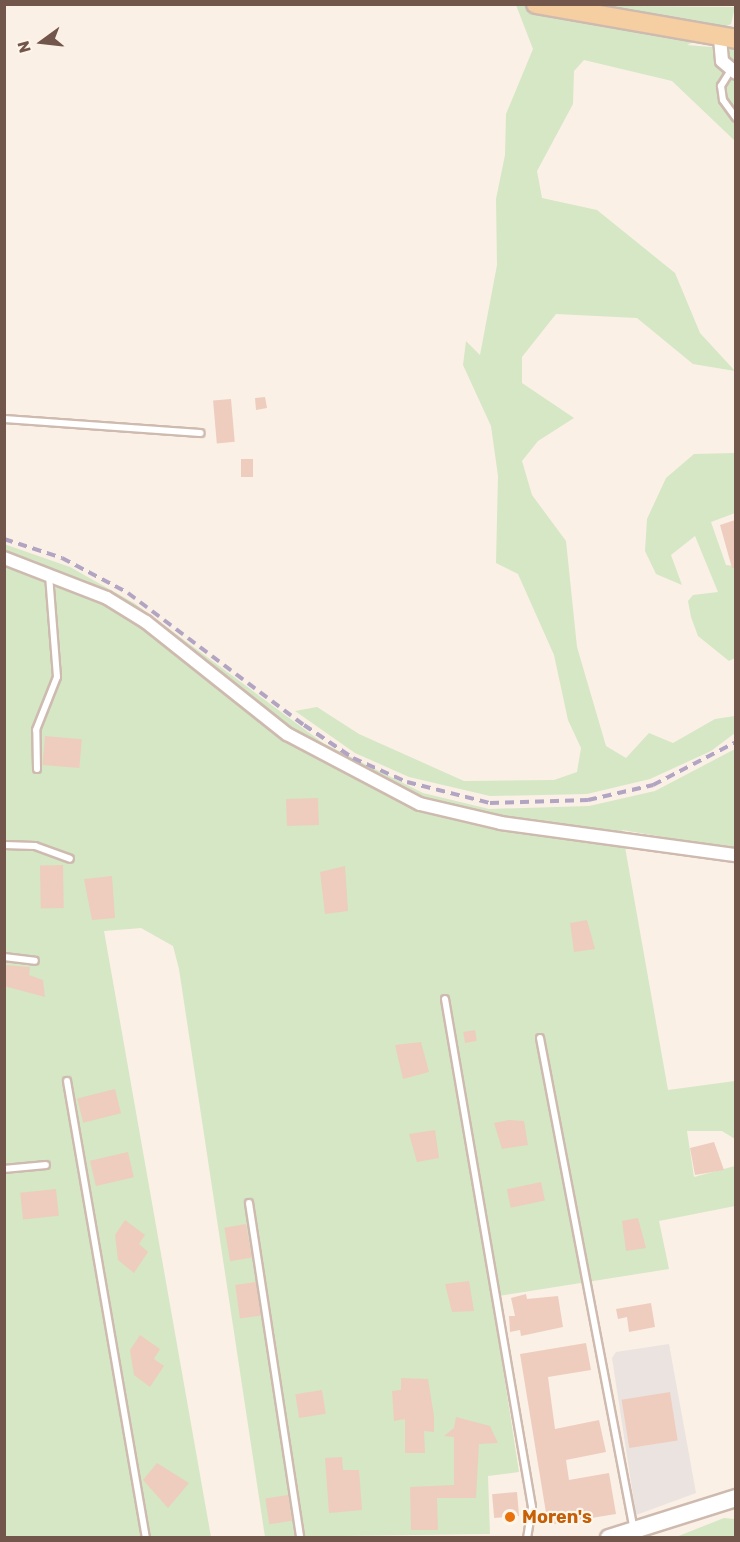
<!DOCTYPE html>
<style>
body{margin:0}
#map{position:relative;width:740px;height:1542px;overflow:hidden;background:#fbf0e5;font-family:Rubik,sans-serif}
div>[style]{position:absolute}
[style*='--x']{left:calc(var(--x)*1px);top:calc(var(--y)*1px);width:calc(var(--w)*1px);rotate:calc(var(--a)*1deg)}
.industrial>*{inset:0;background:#ebe3df}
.green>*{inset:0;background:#d5e7c4}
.building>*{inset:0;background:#eecdbe;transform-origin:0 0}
.roads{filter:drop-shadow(2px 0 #cebaaf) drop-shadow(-2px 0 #cebaaf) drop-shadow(0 2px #cebaaf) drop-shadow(0 -2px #cebaaf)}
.lane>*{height:6px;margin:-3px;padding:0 3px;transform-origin:3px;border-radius:3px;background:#fff}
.street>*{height:12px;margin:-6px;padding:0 6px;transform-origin:6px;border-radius:6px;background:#fff}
.secondary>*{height:16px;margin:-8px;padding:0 8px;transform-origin:8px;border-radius:8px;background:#fff}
.primary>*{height:18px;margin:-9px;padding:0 9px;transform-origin:9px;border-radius:9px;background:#f5cfa1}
.rail>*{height:4px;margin-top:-2px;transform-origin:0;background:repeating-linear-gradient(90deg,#b2a4c3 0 9px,transparent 0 15px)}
.dots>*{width:16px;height:16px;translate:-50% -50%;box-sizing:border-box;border:3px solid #fef5eb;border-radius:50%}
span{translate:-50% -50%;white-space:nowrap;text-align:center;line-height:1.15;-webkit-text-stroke:4.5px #fef5eb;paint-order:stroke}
.food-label{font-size:18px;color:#c56008;font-weight:700}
.left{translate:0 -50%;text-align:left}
.frame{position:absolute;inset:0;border:6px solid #72564c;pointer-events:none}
.north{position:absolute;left:12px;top:12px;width:60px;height:60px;-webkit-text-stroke:4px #fef5eb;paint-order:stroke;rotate:255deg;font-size:16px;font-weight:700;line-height:24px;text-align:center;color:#72564c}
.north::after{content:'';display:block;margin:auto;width:21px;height:27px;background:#72564c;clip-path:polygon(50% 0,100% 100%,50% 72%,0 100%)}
</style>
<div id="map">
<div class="industrial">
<div style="clip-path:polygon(669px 1344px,696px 1493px,636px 1515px,612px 1358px,616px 1352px)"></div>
</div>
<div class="green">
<div style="clip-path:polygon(516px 5px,735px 7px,731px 24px,687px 45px,735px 49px,735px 141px,672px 81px,584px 60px,574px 71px,573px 104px,537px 171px,542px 198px,597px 210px,675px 273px,700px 333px,735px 371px,693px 364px,637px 318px,556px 314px,522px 357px,522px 383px,574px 418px,538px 441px,522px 461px,532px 495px,566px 541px,577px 647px,606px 746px,626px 758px,649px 733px,673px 743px,715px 719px,735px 716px,735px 733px,711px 751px,650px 779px,587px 794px,490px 796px,409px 777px,355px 753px,295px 711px,317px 707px,359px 734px,464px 781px,554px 780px,577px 772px,581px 748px,568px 720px,554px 655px,518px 574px,496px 563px,498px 476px,491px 426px,463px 365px,466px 341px,480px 355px,497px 265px,496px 199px,505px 155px,506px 114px,533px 49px)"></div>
<div style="clip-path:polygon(735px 453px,735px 513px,711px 522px,726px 565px,735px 566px,735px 658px,729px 661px,698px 636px,691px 617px,688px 601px,693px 595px,718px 592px,695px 536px,671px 555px,682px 585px,656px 574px,645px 551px,647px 519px,666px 478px,694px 454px)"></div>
<div style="clip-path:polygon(4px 544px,70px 567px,134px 603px,323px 743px,423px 793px,489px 809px,589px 806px,655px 791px,735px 749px,735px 849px,622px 830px,668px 1090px,735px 1081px,735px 1139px,722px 1131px,687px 1131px,694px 1177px,735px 1166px,735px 1206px,659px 1221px,669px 1269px,492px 1297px,519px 1472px,488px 1476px,490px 1534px,265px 1537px,179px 969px,173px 946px,141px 928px,104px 931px,211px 1537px,5px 1537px)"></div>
<div style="clip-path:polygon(724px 1518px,735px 1519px,735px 1537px,676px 1537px)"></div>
</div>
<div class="building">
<div style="clip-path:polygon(265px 397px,267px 408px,256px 410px,255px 398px)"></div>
<div style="left:231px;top:399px;width:43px;height:18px;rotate:85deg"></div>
<div style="left:241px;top:459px;width:12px;height:18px"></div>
<div style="clip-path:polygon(735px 520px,735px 568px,732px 568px,720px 525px)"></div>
<div style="left:45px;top:736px;width:37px;height:29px;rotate:5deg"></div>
<div style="left:318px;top:798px;width:27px;height:32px;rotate:88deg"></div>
<div style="left:63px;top:865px;width:43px;height:23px;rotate:89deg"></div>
<div style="clip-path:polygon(345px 866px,348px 911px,325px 914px,320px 872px)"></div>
<div style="clip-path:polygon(112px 876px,115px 918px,92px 920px,84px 879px)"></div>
<div style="clip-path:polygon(587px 920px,595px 949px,574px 952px,570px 923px)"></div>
<div style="clip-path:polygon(4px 965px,30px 967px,29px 975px,43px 980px,45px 997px,4px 986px)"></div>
<div style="left:475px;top:1030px;width:11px;height:12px;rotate:80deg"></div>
<div style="clip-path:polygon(421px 1042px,429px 1072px,403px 1079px,395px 1045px)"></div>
<div style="left:115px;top:1089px;width:25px;height:39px;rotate:76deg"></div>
<div style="clip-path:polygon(509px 1120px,524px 1121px,528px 1145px,502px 1149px,494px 1123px)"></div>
<div style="clip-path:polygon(435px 1130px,439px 1158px,417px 1162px,409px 1134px)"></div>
<div style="clip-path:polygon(714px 1142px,724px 1170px,695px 1175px,690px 1148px)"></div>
<div style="left:128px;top:1152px;width:26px;height:39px;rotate:77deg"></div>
<div style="left:541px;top:1182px;width:19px;height:35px;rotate:78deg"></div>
<div style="left:56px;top:1189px;width:27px;height:36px;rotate:84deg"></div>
<div style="clip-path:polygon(638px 1218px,646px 1248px,626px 1251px,622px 1221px)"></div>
<div style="clip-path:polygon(125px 1220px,145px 1235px,139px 1244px,148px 1252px,134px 1273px,118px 1260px,115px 1235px)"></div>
<div style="left:246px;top:1224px;width:34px;height:22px;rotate:80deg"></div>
<div style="clip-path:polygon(469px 1281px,474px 1311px,452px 1312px,445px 1284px)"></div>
<div style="left:256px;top:1282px;width:34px;height:21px;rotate:82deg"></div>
<div style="clip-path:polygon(526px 1294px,527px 1299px,558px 1296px,563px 1327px,521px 1336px,520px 1330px,510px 1332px,509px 1316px,515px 1316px,511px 1298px)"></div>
<div style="clip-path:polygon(651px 1303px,655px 1327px,629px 1332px,627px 1317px,618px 1319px,616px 1309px)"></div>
<div style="clip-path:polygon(140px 1335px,160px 1349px,154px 1359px,164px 1366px,150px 1387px,134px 1375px,130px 1350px)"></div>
<div style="clip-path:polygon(586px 1343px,591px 1370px,548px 1377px,555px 1429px,599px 1420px,606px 1452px,566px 1460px,569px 1480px,609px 1473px,616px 1514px,548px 1525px,520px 1354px)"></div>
<div style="clip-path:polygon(401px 1378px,428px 1379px,434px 1416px,434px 1432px,424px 1431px,425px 1453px,405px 1453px,405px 1419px,394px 1421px,392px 1391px,401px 1390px)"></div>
<div style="left:322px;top:1390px;width:24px;height:27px;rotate:81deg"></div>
<div style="left:670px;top:1392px;width:49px;height:49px;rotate:81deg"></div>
<div style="clip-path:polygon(456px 1417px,490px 1426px,498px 1443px,479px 1444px,476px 1498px,437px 1498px,438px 1530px,411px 1530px,410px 1487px,454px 1485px,454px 1437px,444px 1436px,454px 1428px)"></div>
<div style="clip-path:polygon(342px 1457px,343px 1470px,359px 1470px,362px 1510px,329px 1513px,325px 1458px)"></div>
<div style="clip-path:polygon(157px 1463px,189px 1483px,168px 1508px,143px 1480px)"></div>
<div style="left:517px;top:1492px;width:24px;height:25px;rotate:85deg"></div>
<div style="left:288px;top:1495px;width:26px;height:23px;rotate:81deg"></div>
</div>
<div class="roads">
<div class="lane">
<div style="--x:731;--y:70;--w:19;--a:122"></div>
<div style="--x:721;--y:86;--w:14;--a:82"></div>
<div style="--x:723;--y:100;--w:22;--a:54"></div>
<div style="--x:4;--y:419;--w:197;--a:4.1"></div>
<div style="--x:37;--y:769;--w:39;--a:-91"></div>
<div style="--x:36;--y:730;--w:57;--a:-68.4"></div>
<div style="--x:57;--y:677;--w:102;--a:-94.5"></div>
<div style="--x:4;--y:845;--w:31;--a:2"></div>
<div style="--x:35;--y:846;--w:37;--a:20"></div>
<div style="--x:4;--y:957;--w:31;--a:7"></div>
<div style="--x:445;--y:999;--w:515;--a:80.28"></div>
<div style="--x:532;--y:1507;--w:31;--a:99"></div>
<div style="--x:540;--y:1038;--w:500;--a:79.2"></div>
<div style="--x:67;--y:1081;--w:464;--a:80.2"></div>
<div style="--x:4;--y:1169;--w:42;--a:-5.4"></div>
<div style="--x:249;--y:1203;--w:339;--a:81.3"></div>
</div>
<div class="street">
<div style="--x:720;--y:38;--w:23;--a:85"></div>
<div style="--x:722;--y:61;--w:18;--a:41"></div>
<div style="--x:4;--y:558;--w:110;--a:21.2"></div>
<div style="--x:107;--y:598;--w:46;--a:31.6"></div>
<div style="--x:146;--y:622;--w:180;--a:38.5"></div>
<div style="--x:287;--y:734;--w:150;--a:27.8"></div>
<div style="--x:420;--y:804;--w:83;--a:13.2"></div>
<div style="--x:501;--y:823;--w:237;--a:7.8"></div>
</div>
<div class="secondary">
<div style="--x:609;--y:1538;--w:133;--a:-17.5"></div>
</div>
<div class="primary">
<div style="--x:536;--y:4;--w:203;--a:9.9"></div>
</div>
</div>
<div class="rail">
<div style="--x:4;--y:539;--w:61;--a:18.1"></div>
<div style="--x:62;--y:558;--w:75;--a:27.9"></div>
<div style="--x:128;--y:593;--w:220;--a:36.9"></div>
<div style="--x:304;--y:725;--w:59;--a:34"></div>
<div style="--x:353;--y:758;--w:59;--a:24"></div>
<div style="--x:407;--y:782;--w:86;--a:14.2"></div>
<div style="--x:490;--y:803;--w:98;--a:-1.8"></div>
<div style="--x:588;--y:800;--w:67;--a:-13"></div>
<div style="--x:653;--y:785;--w:93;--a:-27.4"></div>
</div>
<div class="dots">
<div style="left:510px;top:1517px;background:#e8710a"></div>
</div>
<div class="food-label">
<span class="left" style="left:522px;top:1517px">Moren's</span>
</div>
<div class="frame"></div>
<div class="north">N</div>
</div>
